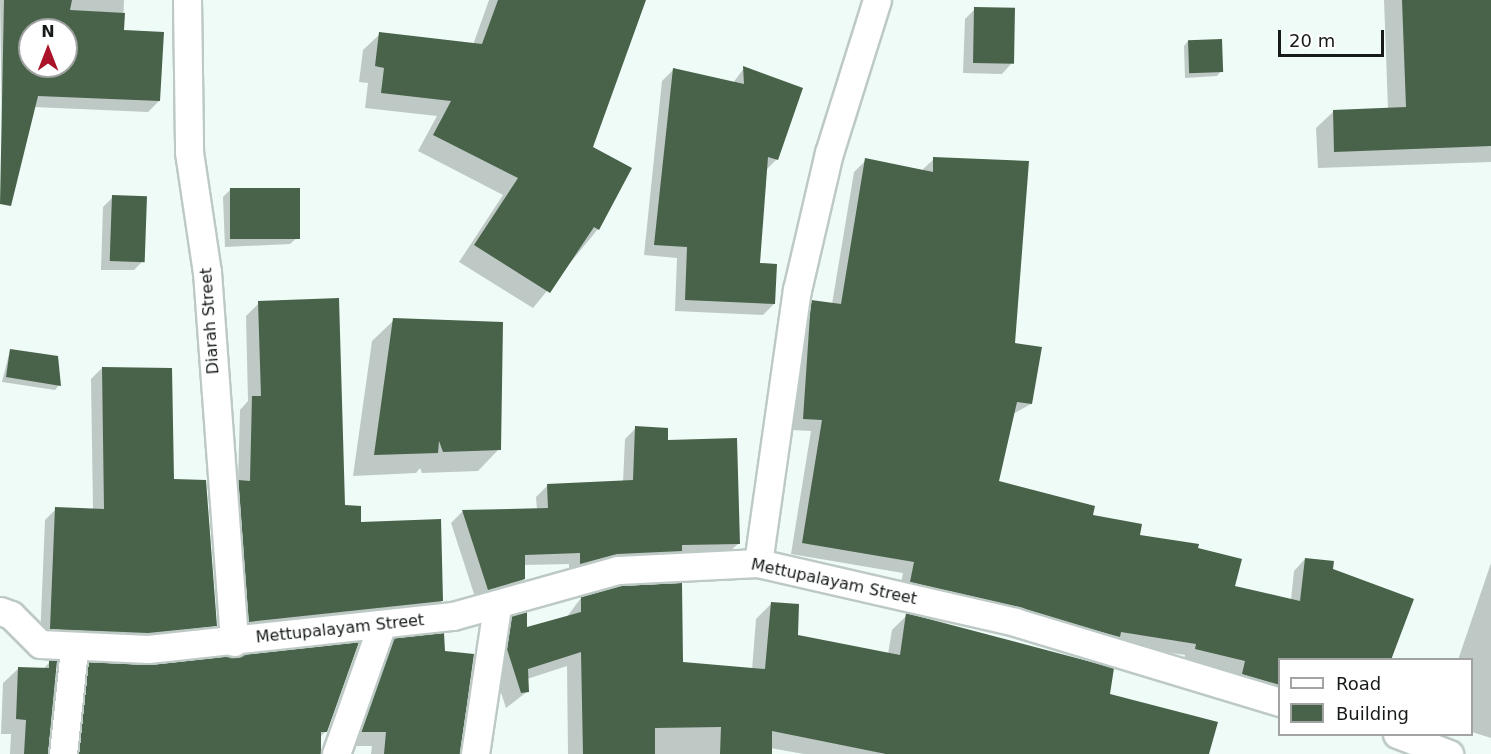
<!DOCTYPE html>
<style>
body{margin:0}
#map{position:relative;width:1491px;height:754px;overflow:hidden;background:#eefbf7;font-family:"DejaVu Sans",sans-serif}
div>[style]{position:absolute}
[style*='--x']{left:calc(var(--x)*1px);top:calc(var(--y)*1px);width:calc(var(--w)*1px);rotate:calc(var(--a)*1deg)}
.shadow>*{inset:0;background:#0003}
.building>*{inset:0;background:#49624a;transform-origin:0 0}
.roads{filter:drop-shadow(2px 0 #bdc9c5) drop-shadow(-2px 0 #bdc9c5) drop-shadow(0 2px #bdc9c5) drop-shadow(0 -2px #bdc9c5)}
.street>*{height:27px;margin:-13.5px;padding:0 13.5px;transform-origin:13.5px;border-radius:13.5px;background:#fff}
span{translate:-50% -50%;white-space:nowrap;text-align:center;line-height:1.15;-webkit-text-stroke:6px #fff;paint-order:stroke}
.street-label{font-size:16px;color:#161b19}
.legend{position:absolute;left:1278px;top:658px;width:195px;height:78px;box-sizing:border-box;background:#fff;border:2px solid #a2a4a3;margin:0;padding:8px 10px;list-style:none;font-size:18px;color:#161b19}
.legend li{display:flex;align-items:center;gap:12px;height:30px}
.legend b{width:30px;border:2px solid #a2a4a3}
.north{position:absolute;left:18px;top:18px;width:60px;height:60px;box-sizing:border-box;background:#fff;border:2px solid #a2a4a3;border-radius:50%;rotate:0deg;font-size:16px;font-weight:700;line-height:24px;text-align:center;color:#161b19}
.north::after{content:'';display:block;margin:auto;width:21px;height:27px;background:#aa1329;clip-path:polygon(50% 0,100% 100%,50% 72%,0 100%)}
.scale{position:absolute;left:1278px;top:30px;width:106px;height:27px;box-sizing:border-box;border:3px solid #161b19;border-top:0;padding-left:8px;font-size:18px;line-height:21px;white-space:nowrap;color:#161b19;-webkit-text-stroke:4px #fff;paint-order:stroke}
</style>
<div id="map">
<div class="shadow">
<div style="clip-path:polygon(evenodd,0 0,124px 0,123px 31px,159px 101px,148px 112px,34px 107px,3px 196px,0 0,30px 30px,66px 30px,66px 66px,30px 66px,30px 30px)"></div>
<div style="clip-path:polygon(489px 0,645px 0,591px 148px,598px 229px,533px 308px,459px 262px,503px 195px,418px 151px,437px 116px,365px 108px,368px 83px,359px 82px,363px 50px,380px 34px,473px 45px)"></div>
<div style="clip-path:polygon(1384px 0,1491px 0,1491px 162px,1318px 168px,1316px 128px,1334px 111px,1388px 109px)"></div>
<div style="clip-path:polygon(975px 9px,1011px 64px,1002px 74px,963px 73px,965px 19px)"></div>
<div style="clip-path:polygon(1188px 41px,1221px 71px,1217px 76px,1185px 78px,1184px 46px)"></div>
<div style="clip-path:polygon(744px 68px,777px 159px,766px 170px,758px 264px,774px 304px,763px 315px,675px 311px,677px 258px,644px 255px,662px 81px,673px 70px,733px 83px)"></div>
<div style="clip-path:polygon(934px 159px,1014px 344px,1031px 404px,1013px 414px,997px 482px,1138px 537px,1197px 550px,1234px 587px,1291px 600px,1294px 571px,1305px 559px,1333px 563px,1280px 660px,1280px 701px,1231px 686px,1234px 673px,1184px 661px,1185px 655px,1112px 644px,899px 593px,903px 573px,791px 554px,811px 431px,792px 430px,800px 314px,812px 302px,832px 304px,854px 172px,866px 160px,922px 170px)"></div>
<div style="clip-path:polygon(231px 189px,299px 236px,290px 244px,225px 247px,223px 197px)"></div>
<div style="clip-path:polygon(113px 197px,143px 261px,134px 270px,101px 270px,103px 207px)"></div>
<div style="clip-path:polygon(259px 303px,343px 506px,442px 601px,429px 613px,236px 634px,226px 494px,238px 482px,240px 410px,248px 401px,246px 316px)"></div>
<div style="clip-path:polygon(394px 320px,499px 449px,478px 471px,422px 473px,420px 468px,416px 473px,353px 476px,372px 341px)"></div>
<div style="clip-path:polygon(10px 350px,59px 385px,55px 390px,2px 382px)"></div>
<div style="clip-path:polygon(102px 368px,173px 480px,215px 625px,204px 637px,40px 640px,45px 520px,56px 509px,93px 510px,91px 379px)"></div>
<div style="clip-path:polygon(636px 428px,666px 441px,739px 543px,727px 554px,569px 575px,569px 564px,523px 565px,524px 579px,512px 590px,476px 600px,451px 523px,462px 512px,537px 510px,536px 497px,548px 485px,623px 482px,625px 439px)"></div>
<div style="clip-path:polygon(1491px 563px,1491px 738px,1472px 732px,1472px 660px,1458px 660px)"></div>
<div style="clip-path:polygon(581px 598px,681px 663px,752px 670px,756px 619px,771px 604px,796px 636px,888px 654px,892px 630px,907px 615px,1108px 695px,1207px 754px,804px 754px,770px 748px,770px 754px,568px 754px,567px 666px,527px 679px,528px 691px,506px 708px,492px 665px,497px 633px,512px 617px,526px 629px,566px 618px)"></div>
<div style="clip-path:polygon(394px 640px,444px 652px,459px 754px,371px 754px,372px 746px,347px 746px,379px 655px)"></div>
<div style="clip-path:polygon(50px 662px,46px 754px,10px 754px,11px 734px,1px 734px,3px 683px,19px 668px,43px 669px)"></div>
<div style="clip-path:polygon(89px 664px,326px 731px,319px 738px,319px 754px,66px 754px,74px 679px)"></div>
</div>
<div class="building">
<div style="clip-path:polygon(evenodd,4px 0,72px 0,70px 10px,125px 13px,124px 30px,164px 32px,160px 101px,38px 96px,11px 206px,0 204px,4px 0,30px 30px,66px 30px,66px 66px,30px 66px,30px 30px)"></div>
<div style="clip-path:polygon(498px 0,646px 0,593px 147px,632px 168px,599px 230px,594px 227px,550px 293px,474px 245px,518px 178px,433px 135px,451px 101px,381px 93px,384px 68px,375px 66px,379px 32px,482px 44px)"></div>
<div style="clip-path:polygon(1402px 0,1491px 0,1491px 146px,1334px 152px,1333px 110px,1406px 107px)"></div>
<div style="left:974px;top:7px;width:41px;height:56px;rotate:1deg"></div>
<div style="left:1222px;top:39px;width:33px;height:34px;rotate:88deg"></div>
<div style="clip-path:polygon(743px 66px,803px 88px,778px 160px,768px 157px,760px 263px,777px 264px,775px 304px,685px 300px,687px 247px,654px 245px,673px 68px,744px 84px)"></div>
<div style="clip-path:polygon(933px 157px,1029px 161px,1015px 343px,1042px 347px,1032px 404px,1017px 402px,999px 481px,1095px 506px,1093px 515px,1142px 524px,1140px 535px,1199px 544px,1198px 548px,1242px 559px,1235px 586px,1300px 601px,1305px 558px,1334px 561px,1333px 569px,1414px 599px,1391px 660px,1280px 660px,1280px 685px,1242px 674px,1245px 661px,1195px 649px,1196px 644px,1121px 632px,1120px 637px,910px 582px,914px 562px,802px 543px,822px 420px,803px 419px,811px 300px,841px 304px,865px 158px,933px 172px)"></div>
<div style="left:230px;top:188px;width:70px;height:51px"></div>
<div style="left:112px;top:195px;width:35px;height:66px;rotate:2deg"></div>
<div style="clip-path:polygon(339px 298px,345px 505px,361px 506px,361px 522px,441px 519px,443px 601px,248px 622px,238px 480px,250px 481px,252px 396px,261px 396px,258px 301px)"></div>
<div style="clip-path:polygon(393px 318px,503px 322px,501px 450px,443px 452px,439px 441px,438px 453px,374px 455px)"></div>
<div style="clip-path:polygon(10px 349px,58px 356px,61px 386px,6px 377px)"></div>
<div style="clip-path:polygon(102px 367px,172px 368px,174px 479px,206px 480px,217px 626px,148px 633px,50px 629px,55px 507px,104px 509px)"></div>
<div style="clip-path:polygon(635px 426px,668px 428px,668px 440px,737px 438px,740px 544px,682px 545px,682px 551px,617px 554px,580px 564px,580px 553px,525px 555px,525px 579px,488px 590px,462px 510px,548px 508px,547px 484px,633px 480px)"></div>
<div style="clip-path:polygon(682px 583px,683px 662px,765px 669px,771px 602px,799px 604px,798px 635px,900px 655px,906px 613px,1114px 668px,1110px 694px,1218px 722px,1209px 754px,886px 754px,772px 731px,772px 754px,720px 754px,721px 727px,655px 728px,655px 754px,583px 754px,581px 652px,528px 669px,529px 692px,521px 693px,507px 649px,512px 616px,527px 612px,527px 627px,581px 612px,581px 597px,621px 586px)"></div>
<div style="clip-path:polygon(444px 633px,445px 651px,474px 654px,460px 754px,384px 754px,386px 732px,361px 732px,394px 638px)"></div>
<div style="clip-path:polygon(359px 642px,327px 732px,321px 732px,321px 754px,79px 754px,88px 662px,150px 665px)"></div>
<div style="clip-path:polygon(49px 660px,57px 661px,48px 754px,24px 754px,26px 720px,16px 719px,18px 667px,49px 668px)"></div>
</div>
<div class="roads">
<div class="street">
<div style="--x:187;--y:0;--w:152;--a:89.2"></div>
<div style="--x:189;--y:152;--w:121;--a:81.5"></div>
<div style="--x:207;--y:272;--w:371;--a:85.8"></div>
<div style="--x:758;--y:563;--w:276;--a:-81.9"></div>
<div style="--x:797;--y:290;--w:141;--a:-76.9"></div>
<div style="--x:829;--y:153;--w:160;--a:-72.6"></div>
<div style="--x:0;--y:611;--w:12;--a:20"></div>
<div style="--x:11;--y:615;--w:41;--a:45"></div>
<div style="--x:40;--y:644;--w:108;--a:2.7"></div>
<div style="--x:148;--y:649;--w:307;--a:-6.2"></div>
<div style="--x:453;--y:616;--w:171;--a:-15.6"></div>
<div style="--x:618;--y:570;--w:140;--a:-2.9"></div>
<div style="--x:758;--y:563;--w:264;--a:12.9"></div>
<div style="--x:1015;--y:622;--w:277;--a:16.8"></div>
<div style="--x:1397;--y:734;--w:56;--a:21"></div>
<div style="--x:63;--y:754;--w:106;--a:-84"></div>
<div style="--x:336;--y:754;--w:135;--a:-70.5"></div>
<div style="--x:475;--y:754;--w:149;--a:-81.5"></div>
</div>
</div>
<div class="street-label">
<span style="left:210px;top:321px;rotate:-94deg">Diarah Street</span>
<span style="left:834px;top:582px;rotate:12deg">Mettupalayam Street</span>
<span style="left:340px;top:629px;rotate:-6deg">Mettupalayam Street</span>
</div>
<ul class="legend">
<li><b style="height:8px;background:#fff"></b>Road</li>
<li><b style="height:16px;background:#49624a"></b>Building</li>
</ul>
<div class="north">N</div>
<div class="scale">20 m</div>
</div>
